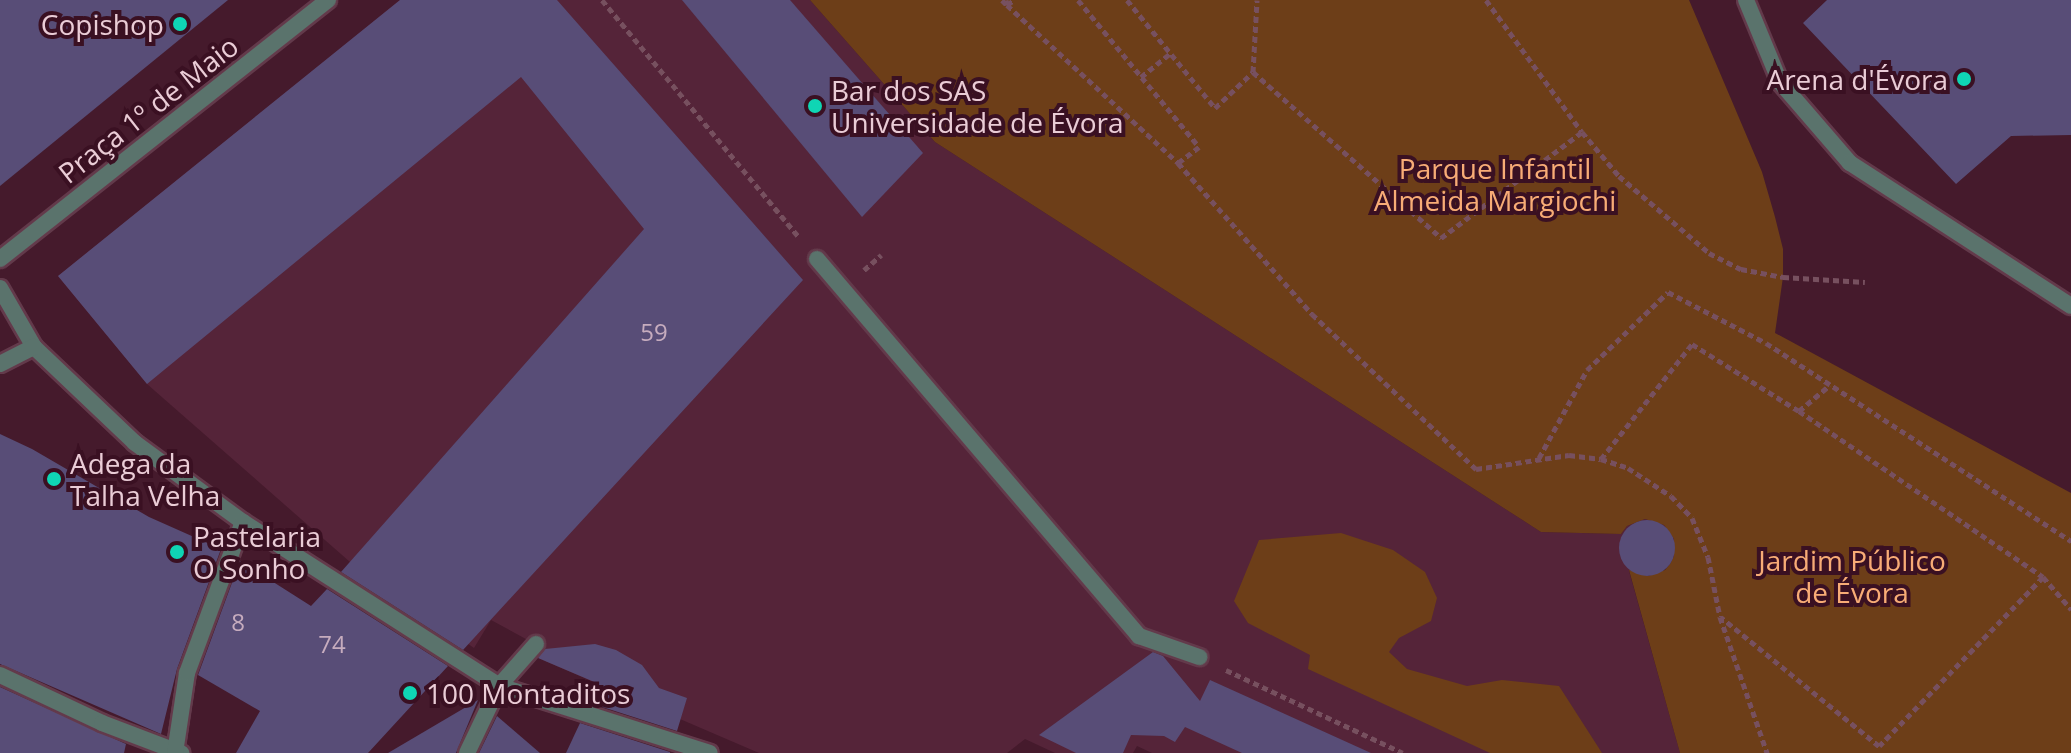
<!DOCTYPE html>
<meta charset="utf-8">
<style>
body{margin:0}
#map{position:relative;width:2071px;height:753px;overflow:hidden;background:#451a2c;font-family:"Open Sans",sans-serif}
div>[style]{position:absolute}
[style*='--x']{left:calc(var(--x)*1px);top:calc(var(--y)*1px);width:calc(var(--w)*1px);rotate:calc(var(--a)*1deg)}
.built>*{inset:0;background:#552439}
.green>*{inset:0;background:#6d3e18}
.building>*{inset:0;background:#584d77}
.round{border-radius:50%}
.path>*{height:5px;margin-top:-2.5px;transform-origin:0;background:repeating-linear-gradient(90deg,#77505f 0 6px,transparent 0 10px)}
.roads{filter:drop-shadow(2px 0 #633a4b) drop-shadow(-2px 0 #633a4b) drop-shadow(0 2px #633a4b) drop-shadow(0 -2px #633a4b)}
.service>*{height:16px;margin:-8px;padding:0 8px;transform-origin:8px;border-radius:8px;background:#5a736c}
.pedestrian>*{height:16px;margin:-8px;padding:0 8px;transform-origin:8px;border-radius:8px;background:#5a736c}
.minor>*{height:16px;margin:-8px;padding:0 8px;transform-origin:8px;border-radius:8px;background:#5a736c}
.dots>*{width:22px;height:22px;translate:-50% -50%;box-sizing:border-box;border:4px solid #3a1022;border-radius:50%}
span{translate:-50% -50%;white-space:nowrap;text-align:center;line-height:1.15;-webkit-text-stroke:8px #3a1022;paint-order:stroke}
.number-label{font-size:24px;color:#c6acbe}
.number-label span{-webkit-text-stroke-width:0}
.poi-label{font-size:28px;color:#eaccd6}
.right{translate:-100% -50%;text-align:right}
.left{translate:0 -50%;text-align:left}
.street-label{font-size:28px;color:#eaccd6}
.park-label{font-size:28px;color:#f8ac76}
</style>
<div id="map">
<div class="built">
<div style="clip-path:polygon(400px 0,810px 0,935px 142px,1541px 532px,1621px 534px,1627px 526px,1645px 519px,1664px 525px,1674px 539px,1674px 556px,1670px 564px,1657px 574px,1629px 571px,1680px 753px,1152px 753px,1137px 746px,1133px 753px,1055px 753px,1025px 739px,1007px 753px,759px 753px,545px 661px,535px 644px,491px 620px,474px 648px,350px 562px,147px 384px,58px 276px)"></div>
</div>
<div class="green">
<div style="clip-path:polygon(810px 0,1689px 0,1762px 172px,1775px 217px,1783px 249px,1783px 277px,1775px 333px,2071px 493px,2071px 753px,1680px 753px,1629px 570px,1648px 576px,1665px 570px,1670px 564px,1674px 556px,1674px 539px,1664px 525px,1645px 519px,1627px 526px,1621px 534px,1541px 532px,935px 142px)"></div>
<div style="clip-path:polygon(1341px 533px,1393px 550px,1425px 572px,1437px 598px,1431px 621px,1399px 638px,1389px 652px,1407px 669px,1467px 686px,1502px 680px,1559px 686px,1602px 753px,1490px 753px,1308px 669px,1310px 655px,1248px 623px,1234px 601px,1259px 540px)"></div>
</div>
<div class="building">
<div style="clip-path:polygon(0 0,228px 0,0 186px)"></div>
<div style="clip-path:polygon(400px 0,557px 0,803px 280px,463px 650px,341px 572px,644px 229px,521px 77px,147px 384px,58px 276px)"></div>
<div style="clip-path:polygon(682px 0,790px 0,923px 153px,862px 217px)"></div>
<div style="clip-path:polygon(1827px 0,2071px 0,2071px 135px,2011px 136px,1956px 184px,1803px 23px)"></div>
<div style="clip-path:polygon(0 434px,32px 449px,149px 517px,221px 549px,177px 669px,161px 734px,0 664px)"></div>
<div class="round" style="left:1619px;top:520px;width:56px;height:56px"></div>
<div style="clip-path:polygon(240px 561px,311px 606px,327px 589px,448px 666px,368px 753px,236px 753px,260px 711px,198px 675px)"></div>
<div style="clip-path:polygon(595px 644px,616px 650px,642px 665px,659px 688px,687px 698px,677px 731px,590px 703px,599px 684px,538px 658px,545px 649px)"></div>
<div style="clip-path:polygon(1153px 652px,1163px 656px,1200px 701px,1210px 680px,1371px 753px,1242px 753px,1185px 727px,1175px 742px,1164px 736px,1131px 735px,1123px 753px,1076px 753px,1039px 735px)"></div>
<div style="clip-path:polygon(0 687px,126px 744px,124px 753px,0 753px)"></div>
<div style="clip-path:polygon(478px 700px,456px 753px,388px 753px)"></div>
<div style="clip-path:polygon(497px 716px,540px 753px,479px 753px)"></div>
<div style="clip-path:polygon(580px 723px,670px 752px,670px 753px,566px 753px)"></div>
</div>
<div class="path">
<div style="--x:602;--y:0;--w:307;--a:50.3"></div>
<div style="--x:1002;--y:0;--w:7;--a:45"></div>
<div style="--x:1007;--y:5;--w:9;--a:-36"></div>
<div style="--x:1006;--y:0;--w:5;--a:79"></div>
<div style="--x:1007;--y:5;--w:233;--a:42.7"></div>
<div style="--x:1078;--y:0;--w:190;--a:50.5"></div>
<div style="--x:1199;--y:147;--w:26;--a:143"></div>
<div style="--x:1178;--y:163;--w:202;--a:48.4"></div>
<div style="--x:1312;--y:314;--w:226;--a:43.4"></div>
<div style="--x:1476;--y:469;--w:94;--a:-8.6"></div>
<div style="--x:1569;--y:455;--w:32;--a:7"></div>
<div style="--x:1601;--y:459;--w:28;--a:18"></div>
<div style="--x:1628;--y:468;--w:51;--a:33.1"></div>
<div style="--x:1671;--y:496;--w:30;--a:46"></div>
<div style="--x:1692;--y:518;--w:42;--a:67.7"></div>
<div style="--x:1708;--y:557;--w:61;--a:78.7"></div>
<div style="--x:1720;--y:617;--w:144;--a:70.9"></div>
<div style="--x:1127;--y:0;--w:139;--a:50.8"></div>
<div style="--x:1215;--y:108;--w:52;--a:-43.5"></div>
<div style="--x:1253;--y:72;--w:251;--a:41.4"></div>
<div style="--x:1441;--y:238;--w:176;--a:-36.9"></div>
<div style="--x:1486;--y:0;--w:163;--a:54"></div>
<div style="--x:1582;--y:132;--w:57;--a:49.9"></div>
<div style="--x:1619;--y:176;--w:118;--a:40.5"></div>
<div style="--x:1709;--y:253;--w:36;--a:27"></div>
<div style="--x:1741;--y:269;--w:43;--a:10.8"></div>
<div style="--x:1783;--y:277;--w:82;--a:3.5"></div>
<div style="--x:1253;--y:72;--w:72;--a:-86.8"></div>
<div style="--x:1141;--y:77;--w:38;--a:-39"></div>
<div style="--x:864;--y:270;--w:23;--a:-41"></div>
<div style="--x:1799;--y:411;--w:40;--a:-40"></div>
<div style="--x:1539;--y:458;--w:100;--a:-61.4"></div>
<div style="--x:1587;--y:370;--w:112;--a:-43.9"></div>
<div style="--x:1668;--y:292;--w:110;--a:27.5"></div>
<div style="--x:1766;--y:343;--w:364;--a:33"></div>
<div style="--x:1601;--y:459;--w:147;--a:-51.6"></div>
<div style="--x:1692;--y:344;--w:126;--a:32.1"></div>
<div style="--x:1799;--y:411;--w:295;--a:34.2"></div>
<div style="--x:2043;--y:577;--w:235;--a:134.1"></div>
<div style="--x:1879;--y:746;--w:204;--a:-140.8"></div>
<div style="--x:2043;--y:577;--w:43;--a:48.8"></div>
<div style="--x:1226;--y:670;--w:195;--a:25.1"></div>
</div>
<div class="roads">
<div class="service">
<div style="--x:499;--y:686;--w:56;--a:-48.6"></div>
</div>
<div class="pedestrian">
<div style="--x:817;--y:259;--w:496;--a:49.5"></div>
<div style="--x:1139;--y:636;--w:64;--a:19.3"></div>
</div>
<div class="minor">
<div style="--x:1746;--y:0;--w:89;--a:67.5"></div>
<div style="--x:1780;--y:82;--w:107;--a:49.2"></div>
<div style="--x:1850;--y:163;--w:263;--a:32.9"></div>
<div style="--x:0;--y:259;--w:418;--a:-38.3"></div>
<div style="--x:0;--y:288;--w:68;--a:60"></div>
<div style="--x:34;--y:347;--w:139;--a:43.5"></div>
<div style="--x:135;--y:443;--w:134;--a:36.2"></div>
<div style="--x:243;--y:522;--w:304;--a:32.6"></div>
<div style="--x:499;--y:686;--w:221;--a:17.6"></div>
<div style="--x:0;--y:364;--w:38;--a:-27"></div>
<div style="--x:0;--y:675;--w:113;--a:25.2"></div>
<div style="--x:102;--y:723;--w:85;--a:20.8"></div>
<div style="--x:175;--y:753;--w:81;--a:-81.5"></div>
<div style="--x:187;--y:673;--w:161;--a:-69.7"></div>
<div style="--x:467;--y:753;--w:74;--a:-64.5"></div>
</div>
</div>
<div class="dots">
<div style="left:180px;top:24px;background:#0fd5b4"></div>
<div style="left:1964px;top:79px;background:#0fd5b4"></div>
<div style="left:815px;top:106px;background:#0fd5b4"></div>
<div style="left:54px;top:479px;background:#0fd5b4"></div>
<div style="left:177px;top:552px;background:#0fd5b4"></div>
<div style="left:410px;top:693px;background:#0fd5b4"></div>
</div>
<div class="number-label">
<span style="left:654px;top:332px">59</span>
<span style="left:238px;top:622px">8</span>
<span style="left:332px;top:644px">74</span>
</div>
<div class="poi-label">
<span class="right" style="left:164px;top:24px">Copishop</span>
<span class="right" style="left:1948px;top:79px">Arena d'Évora</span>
<span class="left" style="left:831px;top:106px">Bar dos SAS<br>Universidade de Évora</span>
<span class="left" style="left:70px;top:479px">Adega da<br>Talha Velha</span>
<span class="left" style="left:193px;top:552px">Pastelaria<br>O Sonho</span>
<span class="left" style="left:426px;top:693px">100 Montaditos</span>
</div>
<div class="street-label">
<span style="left:148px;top:109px;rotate:-38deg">Praça 1º de Maio</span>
</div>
<div class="park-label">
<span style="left:1495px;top:184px">Parque Infantil<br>Almeida Margiochi</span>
<span style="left:1852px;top:576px">Jardim Público<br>de Évora</span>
</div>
</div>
